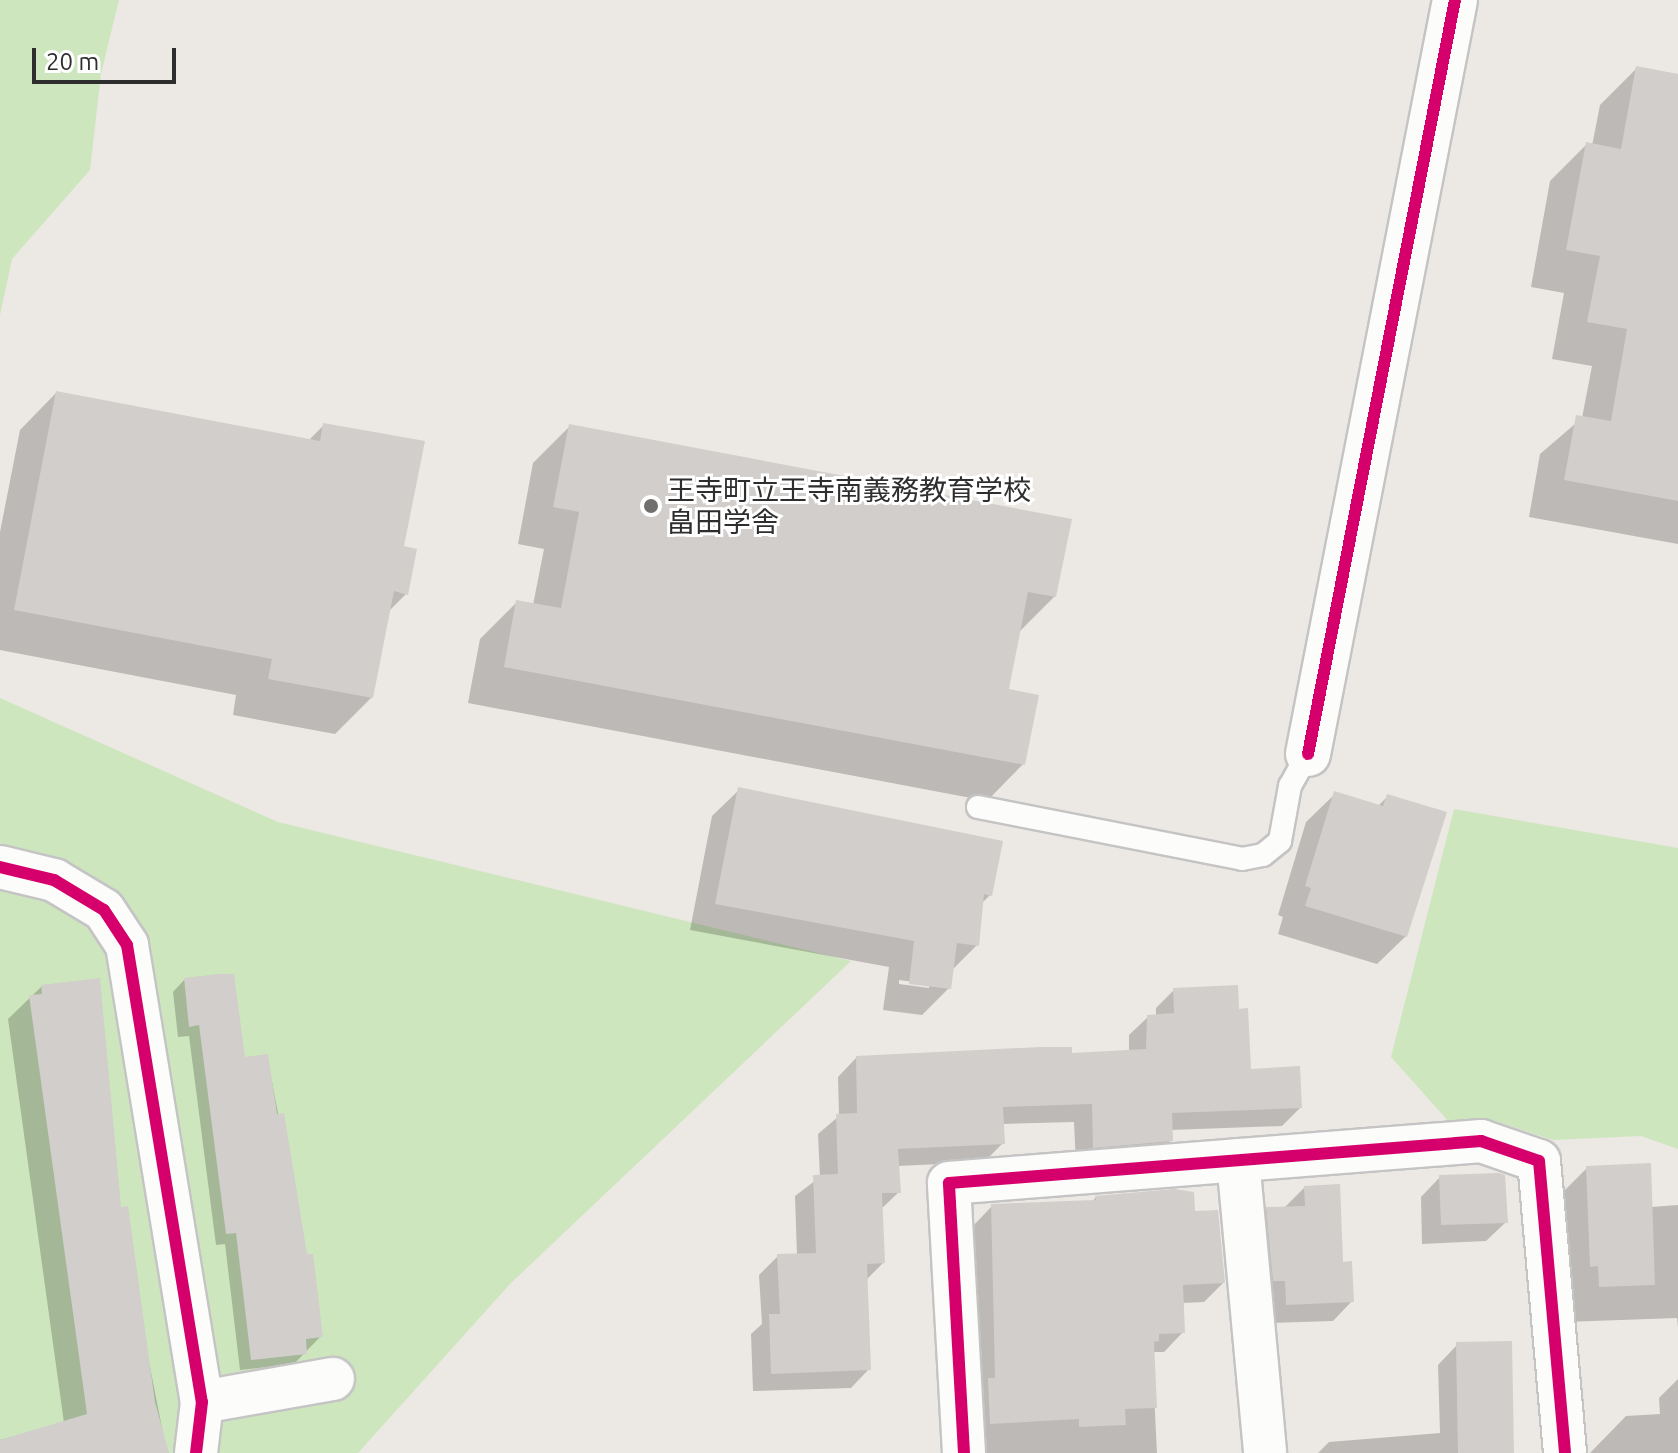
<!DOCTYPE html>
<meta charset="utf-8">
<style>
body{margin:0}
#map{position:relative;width:1678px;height:1453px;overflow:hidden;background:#ece8e4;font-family:Ubuntu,"Noto Sans JP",sans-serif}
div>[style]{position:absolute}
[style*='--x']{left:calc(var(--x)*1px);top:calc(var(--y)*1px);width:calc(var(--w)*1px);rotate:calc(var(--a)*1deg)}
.green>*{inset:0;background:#cee6be}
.shadow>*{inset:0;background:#0003}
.building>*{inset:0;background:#d1cecb;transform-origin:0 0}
.roads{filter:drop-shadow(2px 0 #c5c4c5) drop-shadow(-2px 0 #c5c4c5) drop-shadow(0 2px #c5c4c5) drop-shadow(0 -2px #c5c4c5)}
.lane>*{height:22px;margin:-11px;padding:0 11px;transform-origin:11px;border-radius:11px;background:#fcfcfb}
.street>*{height:42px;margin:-21px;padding:0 21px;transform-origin:21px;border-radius:21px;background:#fcfcfb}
.secondary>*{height:44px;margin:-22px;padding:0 22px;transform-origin:22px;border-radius:22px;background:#fcfcfb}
.cycleway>*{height:12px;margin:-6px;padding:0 6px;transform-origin:6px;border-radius:6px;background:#d6006c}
.dots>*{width:22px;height:22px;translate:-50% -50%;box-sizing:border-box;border:4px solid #fff;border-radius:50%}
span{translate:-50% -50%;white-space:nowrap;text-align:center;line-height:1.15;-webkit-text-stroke:6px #fff;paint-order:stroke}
.poi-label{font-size:28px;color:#2e2e2e}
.left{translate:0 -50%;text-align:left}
.scale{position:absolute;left:32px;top:48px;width:144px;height:36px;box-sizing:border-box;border:4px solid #2e2e2e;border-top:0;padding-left:10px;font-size:24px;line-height:28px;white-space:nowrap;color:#2e2e2e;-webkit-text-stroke:6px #fff;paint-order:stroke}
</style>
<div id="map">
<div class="green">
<div style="clip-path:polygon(0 0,119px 0,101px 74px,90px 170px,12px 259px,0 315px)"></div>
<div style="clip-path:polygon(0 698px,278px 822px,851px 961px,511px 1283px,358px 1453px,0 1453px)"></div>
<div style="clip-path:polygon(1454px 809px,1678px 848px,1678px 1149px,1641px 1136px,1553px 1140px,1492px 1120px,1450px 1123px,1391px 1057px)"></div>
</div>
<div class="shadow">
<div style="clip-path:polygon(1637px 68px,1678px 76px,1678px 544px,1529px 517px,1540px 454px,1582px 418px,1592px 366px,1552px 359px,1564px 293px,1531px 287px,1550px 181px,1586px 145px,1592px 146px,1600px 105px)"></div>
<div style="clip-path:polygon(56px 393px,308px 441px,324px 425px,402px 548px,406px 594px,388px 612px,372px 697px,335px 734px,233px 715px,236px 695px,0 650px,0 532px,20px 430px)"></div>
<div style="clip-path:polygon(570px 426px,1055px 596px,1018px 633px,1007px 691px,1023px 764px,987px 801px,468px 703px,480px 639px,517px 602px,533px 605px,544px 549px,518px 544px,533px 463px)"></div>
<div style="clip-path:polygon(evenodd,739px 790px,990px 895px,981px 904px,977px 945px,951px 971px,949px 988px,922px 1015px,883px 1010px,889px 967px,690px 930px,712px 816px,739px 790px,899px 980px,929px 984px,929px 988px,899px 984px,899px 980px)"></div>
<div style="clip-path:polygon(1335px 794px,1378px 806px,1388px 796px,1406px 936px,1377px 964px,1278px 934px,1283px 917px,1278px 915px,1306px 822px)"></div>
<div style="clip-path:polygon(184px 980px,243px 1059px,267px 1056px,321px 1336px,294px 1364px,240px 1370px,225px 1244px,216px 1245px,189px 1036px,178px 1037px,173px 992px)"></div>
<div style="clip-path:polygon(42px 986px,119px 1210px,167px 1453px,0 1453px,0 1440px,64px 1423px,8px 1019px)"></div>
<div style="clip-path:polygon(1174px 990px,1237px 1011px,1249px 1071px,1300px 1108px,1282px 1126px,1170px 1130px,1171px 1140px,1152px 1159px,1076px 1165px,1074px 1122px,1002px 1124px,1003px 1143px,984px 1162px,897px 1166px,899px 1192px,880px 1210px,883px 1263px,866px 1280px,869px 1369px,851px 1388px,753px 1391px,751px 1334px,762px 1324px,759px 1275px,778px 1256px,797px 1256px,795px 1196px,820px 1177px,818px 1134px,839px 1116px,838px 1077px,856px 1058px,1129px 1052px,1129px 1035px,1148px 1017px,1156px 1016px,1156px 1008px)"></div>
<div style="clip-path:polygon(1587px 1168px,1651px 1207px,1678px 1205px,1678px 1328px,1677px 1318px,1564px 1322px,1551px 1204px)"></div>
<div style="clip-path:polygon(1440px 1177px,1506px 1222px,1486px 1241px,1422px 1244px,1421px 1197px)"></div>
<div style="clip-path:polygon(1304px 1188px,1352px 1301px,1333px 1321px,1267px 1323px,1248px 1229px,1267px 1209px,1285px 1207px)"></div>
<div style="clip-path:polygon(1096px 1197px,1193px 1213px,1223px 1283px,1204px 1302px,1182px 1303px,1183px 1332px,1164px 1352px,1152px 1352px,1157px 1453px,972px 1453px,973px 1226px,992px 1206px,1092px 1202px)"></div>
<div style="clip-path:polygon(1457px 1345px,1513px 1453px,1318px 1453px,1329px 1442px,1440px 1433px,1438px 1365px)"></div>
<div style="clip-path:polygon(1678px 1379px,1678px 1453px,1590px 1453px,1626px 1416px,1660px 1414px,1659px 1398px)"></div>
</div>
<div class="building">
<div style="clip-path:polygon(1636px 66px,1678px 74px,1678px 501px,1564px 480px,1576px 415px,1611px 421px,1627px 329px,1587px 322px,1600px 256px,1566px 250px,1586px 142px,1621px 149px)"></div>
<div style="clip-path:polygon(56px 391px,320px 441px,323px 423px,425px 441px,404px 546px,417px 549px,408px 595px,394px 591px,373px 698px,268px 679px,272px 659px,14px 610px)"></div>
<div style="clip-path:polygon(569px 424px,1072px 519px,1056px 597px,1028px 592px,1009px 689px,1039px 695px,1025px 765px,504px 667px,516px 600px,561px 608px,579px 512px,553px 507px)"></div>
<div style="clip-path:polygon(738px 787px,1003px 841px,992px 896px,984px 894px,979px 946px,957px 943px,951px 989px,909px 984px,914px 941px,715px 904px)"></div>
<div style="clip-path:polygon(1334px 791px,1383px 806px,1387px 794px,1447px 812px,1407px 937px,1305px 906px,1311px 888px,1305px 886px)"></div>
<div style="clip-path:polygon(219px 974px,234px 974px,245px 1057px,268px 1054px,277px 1114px,284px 1113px,307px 1254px,313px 1254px,323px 1337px,306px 1339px,307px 1354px,251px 1360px,236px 1233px,226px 1234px,199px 1025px,189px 1027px,184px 978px)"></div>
<div style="clip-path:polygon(100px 978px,121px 1207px,128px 1206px,155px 1402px,169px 1453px,0 1453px,0 1440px,87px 1414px,29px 995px,42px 994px,41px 985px)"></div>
<div style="clip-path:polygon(1238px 985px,1239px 1009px,1248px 1008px,1251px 1069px,1300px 1066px,1302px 1108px,1172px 1113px,1173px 1141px,1093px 1148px,1092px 1104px,1003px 1107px,1005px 1144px,898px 1149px,901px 1193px,882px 1193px,885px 1263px,867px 1264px,871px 1370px,771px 1374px,769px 1314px,780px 1314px,777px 1254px,816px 1253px,813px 1175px,838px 1174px,836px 1114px,857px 1113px,856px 1056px,1041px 1047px,1072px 1047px,1072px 1053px,1146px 1049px,1147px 1015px,1174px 1013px,1173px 988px)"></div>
<div style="clip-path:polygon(1651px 1163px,1655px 1285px,1599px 1287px,1598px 1266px,1590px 1267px,1586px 1166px)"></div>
<div style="clip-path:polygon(1499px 1173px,1505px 1175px,1508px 1223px,1441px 1225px,1439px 1175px)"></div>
<div style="clip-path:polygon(1340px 1184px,1343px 1262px,1352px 1261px,1354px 1302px,1286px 1305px,1285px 1281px,1273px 1281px,1266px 1207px,1305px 1206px,1304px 1186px)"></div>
<div style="clip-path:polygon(1174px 1189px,1194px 1192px,1195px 1211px,1218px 1210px,1225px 1283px,1183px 1285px,1185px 1333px,1159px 1334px,1159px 1341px,1154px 1342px,1157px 1408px,1125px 1409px,1126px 1425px,1079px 1427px,1079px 1419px,990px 1424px,988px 1378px,995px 1378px,991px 1204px,1096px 1200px,1095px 1196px)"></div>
<div style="left:1512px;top:1341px;width:112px;height:56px;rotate:89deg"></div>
</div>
<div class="roads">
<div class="lane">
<div style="--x:978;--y:807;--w:269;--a:11.1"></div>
<div style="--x:1242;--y:859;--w:21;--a:-11"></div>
<div style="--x:1263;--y:855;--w:22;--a:-39"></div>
<div style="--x:1280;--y:841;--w:56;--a:-79.7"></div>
<div style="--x:1290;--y:786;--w:37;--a:-61"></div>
</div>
<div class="street">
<div style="--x:0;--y:867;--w:56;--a:13.5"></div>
<div style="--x:54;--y:880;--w:58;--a:31"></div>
<div style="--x:104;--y:910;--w:42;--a:56.7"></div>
<div style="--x:127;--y:945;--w:463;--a:80.7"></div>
<div style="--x:202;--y:1402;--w:51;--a:96.7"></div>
<div style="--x:1238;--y:1160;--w:294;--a:84.7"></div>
<div style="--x:202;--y:1402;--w:133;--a:-10"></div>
<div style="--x:964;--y:1453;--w:270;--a:-93.2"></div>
<div style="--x:949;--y:1183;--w:534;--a:-4.51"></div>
<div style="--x:1481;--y:1141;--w:61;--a:19"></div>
<div style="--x:1539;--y:1161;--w:293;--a:84.9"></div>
</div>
<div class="secondary">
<div style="--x:1308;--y:754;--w:768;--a:-78.97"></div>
</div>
</div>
<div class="cycleway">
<div style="--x:1308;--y:754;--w:768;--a:-78.97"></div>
<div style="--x:0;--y:867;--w:56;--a:13.5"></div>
<div style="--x:54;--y:880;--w:58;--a:31"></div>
<div style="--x:104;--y:910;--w:42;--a:56.7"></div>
<div style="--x:127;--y:945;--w:463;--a:80.7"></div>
<div style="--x:202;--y:1402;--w:51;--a:96.7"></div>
<div style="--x:964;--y:1453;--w:270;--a:-93.2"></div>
<div style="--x:949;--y:1183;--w:534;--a:-4.51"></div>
<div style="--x:1481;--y:1141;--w:61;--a:19"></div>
<div style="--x:1539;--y:1161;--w:293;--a:84.9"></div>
</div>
<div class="dots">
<div style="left:651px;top:506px;background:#706f6e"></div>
</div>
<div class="poi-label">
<span class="left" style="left:667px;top:506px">王寺町立王寺南義務教育学校<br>畠田学舎</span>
</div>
<div class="scale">20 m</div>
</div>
